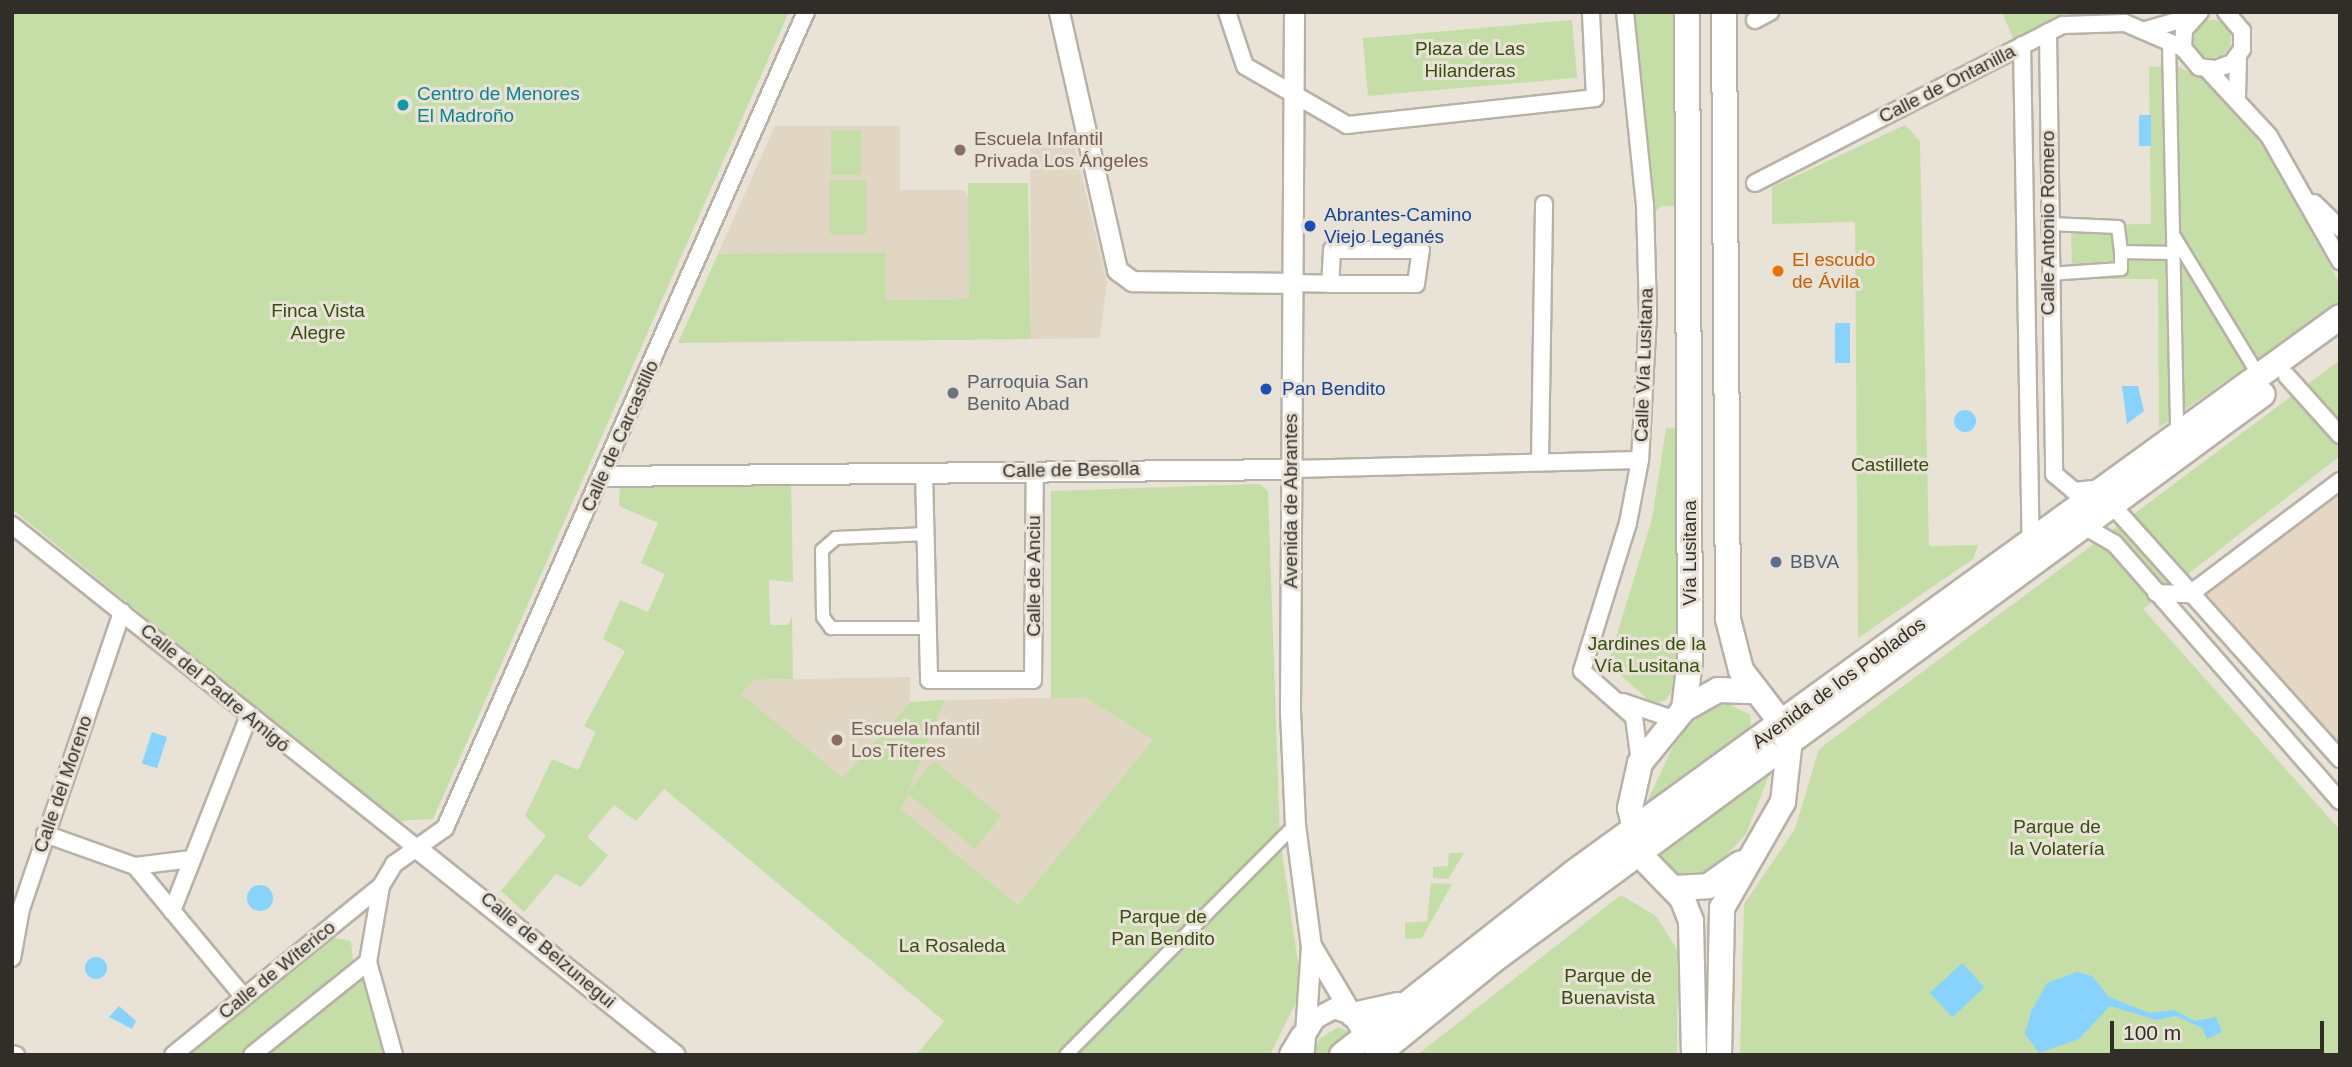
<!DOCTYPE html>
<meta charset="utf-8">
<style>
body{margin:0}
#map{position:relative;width:2352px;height:1067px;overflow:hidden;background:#e9e2d6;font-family:Helvetica,sans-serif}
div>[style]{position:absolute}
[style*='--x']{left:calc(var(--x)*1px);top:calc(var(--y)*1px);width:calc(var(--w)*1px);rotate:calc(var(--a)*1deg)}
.commercial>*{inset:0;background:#e5d7c4}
.built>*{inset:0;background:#e1d6c3}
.green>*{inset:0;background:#c5dea8;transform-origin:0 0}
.round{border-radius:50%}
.water>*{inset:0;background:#88d3fd;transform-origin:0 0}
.roads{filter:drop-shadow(2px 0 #b8b2a6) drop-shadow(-2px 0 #b8b2a6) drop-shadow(0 2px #b8b2a6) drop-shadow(0 -2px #b8b2a6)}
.pedestrian>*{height:12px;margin:-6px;padding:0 6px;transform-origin:6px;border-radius:6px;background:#fff}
.minor>*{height:16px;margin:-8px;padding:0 8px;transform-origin:8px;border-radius:8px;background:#fff}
.tertiary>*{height:19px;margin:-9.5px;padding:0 9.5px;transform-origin:9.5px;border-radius:9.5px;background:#fff}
.primary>*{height:24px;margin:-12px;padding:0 12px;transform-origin:12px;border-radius:12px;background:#fff}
.dots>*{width:19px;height:19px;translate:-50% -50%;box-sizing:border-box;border:4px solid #e9e2d6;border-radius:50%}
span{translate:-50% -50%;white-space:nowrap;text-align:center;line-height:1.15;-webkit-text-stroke:6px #e9e2d6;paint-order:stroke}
.park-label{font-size:19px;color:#374e11}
.street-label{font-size:19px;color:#312e2a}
.culture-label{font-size:19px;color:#0d838f}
.left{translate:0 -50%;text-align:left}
.education-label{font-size:19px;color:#785e54}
.transit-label{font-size:19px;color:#164399}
.food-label{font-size:19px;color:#c56008}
.worship-label{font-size:19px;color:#5b616d}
.service-label{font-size:19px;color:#4e5e75}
.frame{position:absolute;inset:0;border:14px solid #312e2a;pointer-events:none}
.scale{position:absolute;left:2110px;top:1021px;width:214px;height:32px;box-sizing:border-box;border:4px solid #312e2a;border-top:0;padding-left:9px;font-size:21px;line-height:24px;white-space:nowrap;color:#312e2a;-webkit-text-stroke:5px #e9e2d6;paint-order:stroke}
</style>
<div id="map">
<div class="commercial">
<div style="clip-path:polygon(2340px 481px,2340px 759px,2190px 594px)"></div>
</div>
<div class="built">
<div style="clip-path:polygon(775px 126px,900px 126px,900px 190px,964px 190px,969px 199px,970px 299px,886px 300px,886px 253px,718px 254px)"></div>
<div style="clip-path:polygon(1049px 138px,1072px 139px,1074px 145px,1107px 281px,1100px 338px,1031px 339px,1030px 146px)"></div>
<div style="clip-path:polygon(910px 677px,910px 702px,843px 779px,740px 694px,754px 680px)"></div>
<div style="clip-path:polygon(1084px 697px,1153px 740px,1018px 905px,901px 809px,945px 700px)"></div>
</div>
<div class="green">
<div style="clip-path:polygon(12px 12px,789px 12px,433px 819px,396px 821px,12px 509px)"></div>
<div style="clip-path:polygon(1632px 12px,1680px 12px,1680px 206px,1661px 206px,1651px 216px)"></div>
<div style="clip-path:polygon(2002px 12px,2068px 12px,2014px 41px)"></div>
<div style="left:1572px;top:20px;width:58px;height:210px;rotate:85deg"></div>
<div class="round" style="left:2193px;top:20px;width:38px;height:38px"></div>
<div style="clip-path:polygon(2177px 66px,2200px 77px,2263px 145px,2340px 284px,2340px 301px,2159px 428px,2158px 279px,2072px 279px,2071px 225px,2151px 224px,2149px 67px)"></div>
<div style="clip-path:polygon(1905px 125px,1920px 141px,1929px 546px,1978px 545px,1973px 559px,1858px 638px,1855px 222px,1772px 224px,1772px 187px)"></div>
<div style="left:831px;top:130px;width:30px;height:45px"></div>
<div style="left:830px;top:180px;width:36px;height:54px"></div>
<div style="clip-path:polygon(968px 183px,1028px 183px,1031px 339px,678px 343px,718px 254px,886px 253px,886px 300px,969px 299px)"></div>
<div style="clip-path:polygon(2340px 360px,2340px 456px,2143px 609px,2340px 830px,2340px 1055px,1740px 1055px,1744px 904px,1795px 829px,1819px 749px)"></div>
<div style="clip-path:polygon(1684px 427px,1684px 630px,1675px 686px,1666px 700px,1653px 704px,1608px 664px,1652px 519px,1666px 428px)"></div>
<div style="clip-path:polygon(791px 480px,793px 582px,769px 580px,770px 625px,788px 625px,792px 616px,793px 679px,754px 680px,741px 694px,843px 778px,910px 702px,945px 700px,908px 792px,934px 761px,1001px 816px,975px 849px,908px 794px,901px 809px,1018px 905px,1153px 740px,1084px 697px,1051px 698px,1051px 491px,1260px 484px,1268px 491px,1280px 838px,1302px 990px,1270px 1055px,916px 1055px,944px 1021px,664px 789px,636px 821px,614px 805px,587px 837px,608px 855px,581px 887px,556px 874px,524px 912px,501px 891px,546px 836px,525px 816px,552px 759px,578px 770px,596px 732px,584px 726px,625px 651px,603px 639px,620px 600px,648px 612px,665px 574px,641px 563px,658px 523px,619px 506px,620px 485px)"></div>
<div style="clip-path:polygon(1726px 703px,1751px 715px,1750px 731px,1645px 806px,1678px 736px,1706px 710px)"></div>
<div style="clip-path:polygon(1770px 773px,1746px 834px,1709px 874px,1679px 880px,1661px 862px,1661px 854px)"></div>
<div style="clip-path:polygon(1449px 853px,1464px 853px,1448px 879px,1433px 878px,1433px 867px,1448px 866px)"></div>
<div style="clip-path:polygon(1431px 883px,1452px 884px,1422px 938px,1405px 939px,1405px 923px,1427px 921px)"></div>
<div style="clip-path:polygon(1621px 895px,1656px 916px,1678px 951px,1677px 1055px,1417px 1055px)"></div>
<div style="clip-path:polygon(329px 937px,351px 941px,353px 961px,341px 972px,240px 1055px,186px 1055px)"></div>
<div style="clip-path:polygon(368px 962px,394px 1055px,252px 1055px)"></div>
<div style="clip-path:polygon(1338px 1027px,1352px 1033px,1326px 1055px,1314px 1055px,1319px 1039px)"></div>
</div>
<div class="water">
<div style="left:2139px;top:115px;width:12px;height:31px"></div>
<div style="left:1835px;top:323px;width:15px;height:40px"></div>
<div style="clip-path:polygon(2122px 386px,2138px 386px,2144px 411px,2127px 424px)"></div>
<div class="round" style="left:1954px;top:410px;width:22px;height:22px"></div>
<div style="left:152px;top:732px;width:16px;height:33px;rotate:18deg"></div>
<div class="round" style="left:247px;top:885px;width:26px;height:26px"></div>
<div class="round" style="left:85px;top:957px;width:22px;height:22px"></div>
<div style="left:1962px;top:963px;width:33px;height:44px;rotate:47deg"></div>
<div style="clip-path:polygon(2077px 972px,2092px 976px,2109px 997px,2149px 1013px,2174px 1010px,2195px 1021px,2216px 1017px,2222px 1032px,2207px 1039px,2202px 1028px,2176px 1016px,2156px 1020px,2110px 1006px,2079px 1039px,2039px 1053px,2025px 1034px,2031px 1012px,2047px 983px)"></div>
<div style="clip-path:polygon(119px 1006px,136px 1021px,132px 1029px,109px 1017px)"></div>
</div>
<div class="roads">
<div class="pedestrian">
<div style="--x:2169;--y:42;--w:394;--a:88.8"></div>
<div style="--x:2174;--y:236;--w:164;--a:58.7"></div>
<div style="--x:2121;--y:252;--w:52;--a:1.1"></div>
<div style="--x:2049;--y:274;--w:72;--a:-4"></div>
<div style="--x:2121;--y:269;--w:17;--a:-90"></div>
<div style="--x:2121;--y:252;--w:25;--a:-97"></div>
<div style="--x:2118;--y:227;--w:69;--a:-177.5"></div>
<div style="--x:926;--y:534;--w:90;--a:177.5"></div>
<div style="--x:836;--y:538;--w:18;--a:139"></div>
<div style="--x:822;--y:550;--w:67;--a:89.1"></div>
<div style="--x:823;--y:617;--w:14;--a:54"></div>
<div style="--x:831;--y:628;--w:96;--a:0"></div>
<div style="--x:1066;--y:1055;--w:325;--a:-45.1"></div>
</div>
<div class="minor">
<div style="--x:1227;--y:12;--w:57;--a:71.6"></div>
<div style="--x:1245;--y:66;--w:118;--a:30"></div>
<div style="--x:1347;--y:125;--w:249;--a:-6.2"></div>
<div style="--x:1595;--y:98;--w:86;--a:-92.7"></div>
<div style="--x:1625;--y:12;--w:194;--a:84.1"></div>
<div style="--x:1645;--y:205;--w:109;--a:88.4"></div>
<div style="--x:1648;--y:314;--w:146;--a:93.1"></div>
<div style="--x:1640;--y:460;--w:64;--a:100.8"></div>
<div style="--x:1628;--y:523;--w:155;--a:107.3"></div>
<div style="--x:1582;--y:671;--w:69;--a:41.5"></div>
<div style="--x:1634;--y:717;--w:46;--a:82.6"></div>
<div style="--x:2200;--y:12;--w:24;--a:132"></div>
<div style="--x:2184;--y:30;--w:18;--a:93"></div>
<div style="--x:2183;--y:48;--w:25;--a:50"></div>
<div style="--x:2199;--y:67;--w:17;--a:7"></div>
<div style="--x:2216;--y:69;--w:17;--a:-21"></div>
<div style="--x:2232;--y:63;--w:17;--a:-54"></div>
<div style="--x:2242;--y:49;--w:18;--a:-90"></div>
<div style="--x:2242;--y:31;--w:25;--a:-130"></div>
<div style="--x:1755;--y:20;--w:17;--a:-28"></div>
<div style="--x:2146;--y:30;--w:50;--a:-16.3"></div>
<div style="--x:2048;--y:32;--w:442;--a:89.2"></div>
<div style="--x:2054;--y:474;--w:26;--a:40"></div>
<div style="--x:2074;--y:491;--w:27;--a:-6"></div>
<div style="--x:2022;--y:45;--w:499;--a:89"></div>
<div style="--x:2207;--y:69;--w:91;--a:47.2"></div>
<div style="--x:2269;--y:136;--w:144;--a:60.4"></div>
<div style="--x:2237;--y:98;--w:42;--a:-88.6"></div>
<div style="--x:1755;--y:183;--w:346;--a:-27.2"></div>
<div style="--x:2063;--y:25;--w:62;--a:-1.8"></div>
<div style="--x:2125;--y:23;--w:63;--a:23.3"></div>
<div style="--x:2314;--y:203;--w:36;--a:44"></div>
<div style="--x:1291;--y:283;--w:39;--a:1"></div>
<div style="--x:1330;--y:284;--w:86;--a:0"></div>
<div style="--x:1416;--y:284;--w:34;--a:-82"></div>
<div style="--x:1421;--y:250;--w:89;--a:180"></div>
<div style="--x:1332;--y:250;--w:34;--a:93"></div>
<div style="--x:2287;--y:376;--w:79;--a:48.1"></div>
<div style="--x:1540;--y:462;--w:258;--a:-89.1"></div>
<div style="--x:1292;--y:469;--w:348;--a:-1.5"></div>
<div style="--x:924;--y:472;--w:208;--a:88.6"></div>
<div style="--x:929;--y:680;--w:104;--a:0"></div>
<div style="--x:1033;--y:680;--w:209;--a:-89.5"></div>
<div style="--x:2102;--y:504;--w:11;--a:10"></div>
<div style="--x:2113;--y:506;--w:340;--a:48.1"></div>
<div style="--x:12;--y:525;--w:519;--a:38.59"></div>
<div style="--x:2084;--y:526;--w:34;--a:30"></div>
<div style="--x:2114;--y:543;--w:343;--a:48.8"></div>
<div style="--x:2156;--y:593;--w:34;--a:2"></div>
<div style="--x:2190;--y:594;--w:188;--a:-37"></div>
<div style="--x:1623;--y:702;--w:53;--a:18.8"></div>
<div style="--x:45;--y:834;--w:96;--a:19.6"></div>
<div style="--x:135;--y:866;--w:169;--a:50.3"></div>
<div style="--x:135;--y:866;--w:57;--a:-7"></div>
<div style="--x:172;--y:911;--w:210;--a:-68.5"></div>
<div style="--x:12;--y:958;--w:50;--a:-79.6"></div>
<div style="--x:21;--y:909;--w:314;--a:-71.2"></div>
<div style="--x:12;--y:1054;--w:4;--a:14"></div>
<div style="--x:173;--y:1055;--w:268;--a:-39.1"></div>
<div style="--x:252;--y:1055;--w:149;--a:-38.7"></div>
<div style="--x:394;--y:1055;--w:97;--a:-105.6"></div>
<div style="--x:368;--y:962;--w:77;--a:-80.3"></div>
<div style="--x:381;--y:886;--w:26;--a:-59"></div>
<div style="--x:394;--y:864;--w:62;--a:-35.2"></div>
<div style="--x:445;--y:828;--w:892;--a:-66.14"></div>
</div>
<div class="tertiary">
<div style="--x:1059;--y:12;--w:264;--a:77.3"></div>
<div style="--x:1117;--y:270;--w:19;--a:36"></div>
<div style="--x:1132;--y:281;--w:159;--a:0.7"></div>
<div style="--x:1294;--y:12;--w:699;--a:90.33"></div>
<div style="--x:1290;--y:711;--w:114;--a:87.5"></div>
<div style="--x:1295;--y:825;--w:122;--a:82.5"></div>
<div style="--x:1311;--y:946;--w:104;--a:93.9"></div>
<div style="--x:602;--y:476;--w:690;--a:-0.58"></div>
<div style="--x:418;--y:849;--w:329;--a:38.7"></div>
<div style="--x:1312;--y:947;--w:92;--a:59.3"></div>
<div style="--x:1304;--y:1036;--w:21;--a:-59"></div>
<div style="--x:1315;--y:1018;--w:21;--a:-28"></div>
<div style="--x:1334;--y:1008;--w:20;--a:20"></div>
</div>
<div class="primary">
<div style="--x:1684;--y:709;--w:48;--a:-82.9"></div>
<div style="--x:1690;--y:661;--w:649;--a:-90.26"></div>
<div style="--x:1674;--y:888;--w:34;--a:-3"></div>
<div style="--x:1708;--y:886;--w:39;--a:-35"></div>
<div style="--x:1353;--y:1015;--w:46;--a:-12.5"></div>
<div style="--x:1292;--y:1055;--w:21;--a:-59"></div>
<div style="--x:1342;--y:1055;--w:294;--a:-38.2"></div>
<div style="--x:1573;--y:873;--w:947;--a:-35.94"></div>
<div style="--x:1377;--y:1055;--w:157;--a:-39.1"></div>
<div style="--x:1499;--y:956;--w:948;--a:-36.34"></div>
<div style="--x:1694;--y:1055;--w:134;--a:-91.3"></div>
<div style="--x:1691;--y:921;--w:25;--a:-111"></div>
<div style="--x:1682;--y:898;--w:57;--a:-134.3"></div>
<div style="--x:1642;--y:857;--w:50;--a:-103.8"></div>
<div style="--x:1630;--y:808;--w:46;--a:-77.5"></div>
<div style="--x:1640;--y:763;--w:70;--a:-50.8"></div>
<div style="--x:1684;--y:709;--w:39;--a:-29"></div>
<div style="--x:1718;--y:690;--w:36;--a:2"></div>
<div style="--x:1719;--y:1055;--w:147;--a:-88.8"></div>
<div style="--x:1722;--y:908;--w:122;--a:-60.1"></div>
<div style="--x:1783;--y:802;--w:54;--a:-83.7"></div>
<div style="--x:1789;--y:748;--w:24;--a:-105"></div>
<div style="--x:1783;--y:725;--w:69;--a:-127.4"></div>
<div style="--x:1741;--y:670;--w:53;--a:-104.3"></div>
<div style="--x:1728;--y:619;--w:607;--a:-90.38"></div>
</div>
</div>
<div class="dots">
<div style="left:403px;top:105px;background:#0f9aa8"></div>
<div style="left:960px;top:150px;background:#8d6e63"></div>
<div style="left:1310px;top:226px;background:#1a4fb4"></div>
<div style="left:1778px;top:271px;background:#e8710a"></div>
<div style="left:1266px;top:389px;background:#1a4fb4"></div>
<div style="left:953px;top:393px;background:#6b7280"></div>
<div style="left:1776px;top:562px;background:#5c6f8a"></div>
<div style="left:837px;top:740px;background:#8d6e63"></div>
</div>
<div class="park-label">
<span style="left:1470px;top:60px">Plaza de Las<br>Hilanderas</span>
<span style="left:318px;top:322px">Finca Vista<br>Alegre</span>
<span style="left:1890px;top:465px">Castillete</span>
<span style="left:1647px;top:655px">Jardines de la<br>Vía Lusitana</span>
<span style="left:2057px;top:838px">Parque de<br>la Volatería</span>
<span style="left:1163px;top:928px">Parque de<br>Pan Bendito</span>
<span style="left:952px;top:946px">La Rosaleda</span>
<span style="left:1608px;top:987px">Parque de<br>Buenavista</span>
</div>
<div class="street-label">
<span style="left:1947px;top:84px;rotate:-27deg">Calle de Ontanilla</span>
<span style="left:2048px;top:223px;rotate:-90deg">Calle Antonio Romero</span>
<span style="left:1644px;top:365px;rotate:-88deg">Calle Vía Lusitana</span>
<span style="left:620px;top:436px;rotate:-66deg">Calle de Carcastillo</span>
<span style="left:1071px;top:470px;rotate:-1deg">Calle de Besolla</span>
<span style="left:1291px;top:501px;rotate:-90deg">Avenida de Abrantes</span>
<span style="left:1690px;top:553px;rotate:-90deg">Vía Lusitana</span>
<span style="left:1034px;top:576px;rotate:-90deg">Calle de Anciu</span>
<span style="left:1839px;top:683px;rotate:-36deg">Avenida de los Poblados</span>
<span style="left:215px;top:688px;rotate:40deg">Calle del Padre Amigó</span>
<span style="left:63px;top:784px;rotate:-71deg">Calle del Moreno</span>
<span style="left:548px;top:950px;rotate:40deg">Calle de Belzunegui</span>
<span style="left:277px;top:970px;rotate:-39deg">Calle de Witerico</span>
</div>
<div class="culture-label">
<span class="left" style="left:417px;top:105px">Centro de Menores<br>El Madroño</span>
</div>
<div class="education-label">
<span class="left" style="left:974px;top:150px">Escuela Infantil<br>Privada Los Ángeles</span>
<span class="left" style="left:851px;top:740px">Escuela Infantil<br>Los Títeres</span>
</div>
<div class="transit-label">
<span class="left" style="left:1324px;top:226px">Abrantes-Camino<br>Viejo Leganés</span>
<span class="left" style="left:1282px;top:389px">Pan Bendito</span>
</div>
<div class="food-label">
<span class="left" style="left:1792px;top:271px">El escudo<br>de Ávila</span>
</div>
<div class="worship-label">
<span class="left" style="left:967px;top:393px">Parroquia San<br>Benito Abad</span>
</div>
<div class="service-label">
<span class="left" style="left:1790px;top:562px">BBVA</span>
</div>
<div class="frame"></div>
<div class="scale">100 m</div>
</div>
